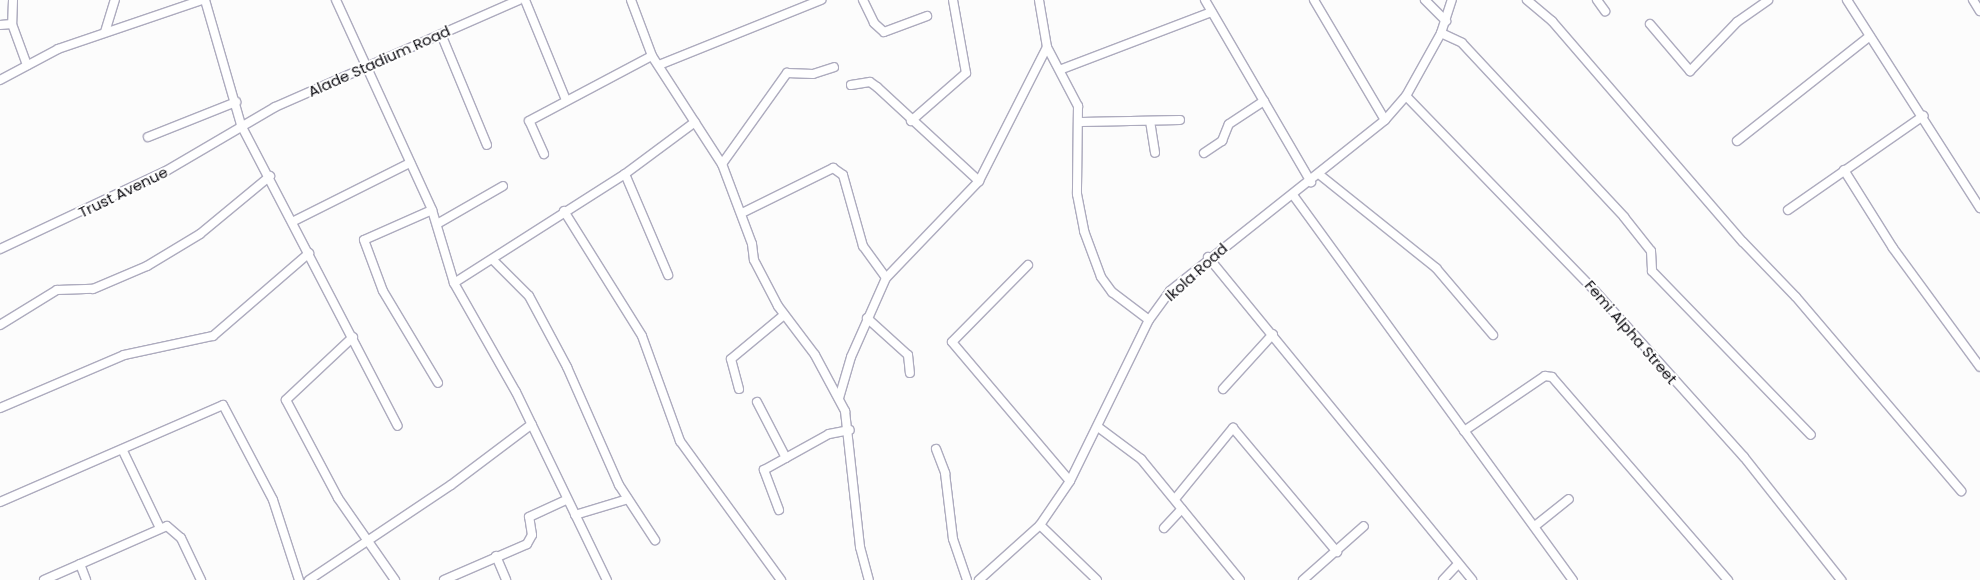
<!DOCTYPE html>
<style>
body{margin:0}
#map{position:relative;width:1980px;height:580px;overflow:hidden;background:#fcfcfc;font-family:Poppins,sans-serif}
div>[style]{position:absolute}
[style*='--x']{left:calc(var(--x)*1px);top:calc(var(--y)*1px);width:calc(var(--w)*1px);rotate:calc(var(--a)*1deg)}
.roads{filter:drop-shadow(1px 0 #adabbe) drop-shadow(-1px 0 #adabbe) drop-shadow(0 1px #adabbe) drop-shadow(0 -1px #adabbe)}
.minor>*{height:8px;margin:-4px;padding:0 4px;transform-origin:4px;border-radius:4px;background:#fff}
span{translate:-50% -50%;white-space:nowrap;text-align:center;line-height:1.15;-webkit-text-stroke:4px #fff;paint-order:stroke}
.street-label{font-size:15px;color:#0c0b11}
</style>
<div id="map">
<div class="roads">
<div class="minor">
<div style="--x:13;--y:0;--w:24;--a:92"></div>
<div style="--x:12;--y:24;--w:44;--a:69.9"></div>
<div style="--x:205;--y:0;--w:130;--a:73.9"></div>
<div style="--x:241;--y:125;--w:339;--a:62.5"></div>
<div style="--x:336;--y:0;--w:231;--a:65.4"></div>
<div style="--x:432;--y:210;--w:76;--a:73.2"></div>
<div style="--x:454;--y:283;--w:125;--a:60.4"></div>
<div style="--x:516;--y:392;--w:209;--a:64.2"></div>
<div style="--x:525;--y:0;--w:108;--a:67.7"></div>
<div style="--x:631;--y:0;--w:60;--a:69.4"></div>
<div style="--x:652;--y:56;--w:129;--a:57.1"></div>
<div style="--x:722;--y:164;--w:85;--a:69.4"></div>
<div style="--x:752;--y:244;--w:16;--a:83"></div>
<div style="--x:754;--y:260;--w:52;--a:62.4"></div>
<div style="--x:778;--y:306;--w:61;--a:52.9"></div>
<div style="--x:815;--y:355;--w:64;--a:61.8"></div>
<div style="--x:845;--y:411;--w:137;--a:83.7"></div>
<div style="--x:860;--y:547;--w:34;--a:75"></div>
<div style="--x:863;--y:0;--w:25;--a:64"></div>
<div style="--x:874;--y:23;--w:13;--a:42"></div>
<div style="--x:884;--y:32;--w:46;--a:-20.4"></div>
<div style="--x:1205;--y:0;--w:211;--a:59.8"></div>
<div style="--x:1314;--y:0;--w:139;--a:59.4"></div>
<div style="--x:1425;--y:0;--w:30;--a:45"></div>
<div style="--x:1527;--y:0;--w:33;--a:40"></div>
<div style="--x:1552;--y:21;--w:292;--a:49.2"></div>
<div style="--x:1743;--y:242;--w:76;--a:46.1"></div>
<div style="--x:1796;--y:297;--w:255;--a:49.6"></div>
<div style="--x:1597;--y:0;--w:14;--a:54"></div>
<div style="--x:1847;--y:0;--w:247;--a:57.4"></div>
<div style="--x:1973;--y:0;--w:13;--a:58"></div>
<div style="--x:1650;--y:24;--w:62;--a:49.6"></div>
<div style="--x:1690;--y:71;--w:68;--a:-46.2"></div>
<div style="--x:1737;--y:22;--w:38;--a:-35"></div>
<div style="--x:0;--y:25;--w:12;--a:-5"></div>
<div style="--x:105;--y:32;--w:34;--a:-73"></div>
<div style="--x:1441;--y:33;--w:23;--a:25"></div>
<div style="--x:1462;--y:43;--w:238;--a:47"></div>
<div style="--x:1624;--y:217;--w:43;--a:51.5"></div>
<div style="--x:1651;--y:251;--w:20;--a:87"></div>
<div style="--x:1652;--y:271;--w:228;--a:45.9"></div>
<div style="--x:441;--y:34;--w:120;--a:67.5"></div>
<div style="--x:1047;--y:47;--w:67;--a:62.3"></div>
<div style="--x:1078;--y:106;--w:88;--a:90.7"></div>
<div style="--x:1077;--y:194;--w:38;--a:79"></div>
<div style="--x:1084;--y:231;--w:49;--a:69.7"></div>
<div style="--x:1101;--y:277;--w:19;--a:54"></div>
<div style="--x:1112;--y:292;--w:46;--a:37.1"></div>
<div style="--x:659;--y:65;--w:175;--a:-21.9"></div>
<div style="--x:1062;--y:69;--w:160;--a:-20.9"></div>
<div style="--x:0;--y:80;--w:66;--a:-28.1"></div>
<div style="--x:58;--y:49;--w:152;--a:-18.8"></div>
<div style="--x:851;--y:85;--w:19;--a:-9"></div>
<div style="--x:870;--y:82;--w:9;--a:36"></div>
<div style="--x:877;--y:87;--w:139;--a:42.7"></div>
<div style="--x:1406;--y:96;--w:272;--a:45.9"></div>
<div style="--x:1595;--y:291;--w:223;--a:48.1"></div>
<div style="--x:1744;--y:457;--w:157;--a:51.7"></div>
<div style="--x:911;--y:121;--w:73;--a:-41.1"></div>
<div style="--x:966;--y:73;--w:74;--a:-100.1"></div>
<div style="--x:1150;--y:121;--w:32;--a:81"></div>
<div style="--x:1081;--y:122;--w:99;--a:-1.2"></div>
<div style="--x:148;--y:137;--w:95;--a:-21.7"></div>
<div style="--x:1737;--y:141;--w:169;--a:-38.3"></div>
<div style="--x:1204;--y:153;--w:22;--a:-34"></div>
<div style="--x:1222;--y:141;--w:18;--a:-68"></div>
<div style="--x:1229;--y:124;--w:42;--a:-33.3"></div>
<div style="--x:544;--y:154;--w:36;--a:-114"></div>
<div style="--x:529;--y:121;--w:139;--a:-27.9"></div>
<div style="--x:722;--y:164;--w:112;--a:-54.5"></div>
<div style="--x:787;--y:73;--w:26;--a:2"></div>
<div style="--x:813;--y:74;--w:22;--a:-18"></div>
<div style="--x:1844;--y:170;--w:92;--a:57.9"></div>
<div style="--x:1893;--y:248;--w:147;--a:53.8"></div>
<div style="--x:625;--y:174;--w:110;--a:66.9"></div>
<div style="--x:1320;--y:175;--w:149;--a:38.7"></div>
<div style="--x:1436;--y:268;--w:88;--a:49.6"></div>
<div style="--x:1293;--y:195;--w:476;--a:54"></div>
<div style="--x:432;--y:210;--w:74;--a:156.2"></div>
<div style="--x:364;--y:240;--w:54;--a:69.6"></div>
<div style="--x:383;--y:291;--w:107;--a:59.1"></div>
<div style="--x:1788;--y:210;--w:165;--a:-34.8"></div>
<div style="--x:564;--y:211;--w:147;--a:58"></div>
<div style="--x:642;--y:336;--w:112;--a:70.1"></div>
<div style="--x:680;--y:441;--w:172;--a:54"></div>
<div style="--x:742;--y:213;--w:102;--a:-26.3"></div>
<div style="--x:833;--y:168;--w:12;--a:35"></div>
<div style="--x:843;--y:175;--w:74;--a:74.3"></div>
<div style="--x:863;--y:246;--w:39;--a:54"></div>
<div style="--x:886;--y:278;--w:86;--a:113.9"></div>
<div style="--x:851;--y:357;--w:43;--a:106.3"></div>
<div style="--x:294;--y:221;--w:130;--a:-26.6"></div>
<div style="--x:437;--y:224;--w:76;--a:-29.9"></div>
<div style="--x:0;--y:249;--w:183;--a:-25.2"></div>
<div style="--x:166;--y:171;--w:126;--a:-30.4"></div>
<div style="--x:275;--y:107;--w:266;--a:-23.7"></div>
<div style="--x:1208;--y:257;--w:417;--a:50.7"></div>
<div style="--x:494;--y:261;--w:49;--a:45"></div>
<div style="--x:529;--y:296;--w:81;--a:61.8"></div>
<div style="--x:567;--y:367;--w:129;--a:66.2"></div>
<div style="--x:619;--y:485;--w:66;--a:56.8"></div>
<div style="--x:1028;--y:265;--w:108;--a:134.6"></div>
<div style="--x:952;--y:342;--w:182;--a:49.7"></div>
<div style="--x:886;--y:278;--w:134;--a:-46.2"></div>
<div style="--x:979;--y:181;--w:150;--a:-63.1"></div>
<div style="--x:1047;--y:47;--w:48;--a:-99.7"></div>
<div style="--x:454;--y:283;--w:203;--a:-32.5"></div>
<div style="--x:625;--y:174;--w:87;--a:-36.6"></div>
<div style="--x:867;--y:318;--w:55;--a:42.1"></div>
<div style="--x:908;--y:355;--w:18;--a:84"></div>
<div style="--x:0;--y:325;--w:67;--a:-31.6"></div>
<div style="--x:57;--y:290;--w:36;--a:-2"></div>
<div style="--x:93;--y:289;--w:59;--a:-23.1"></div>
<div style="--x:147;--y:266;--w:62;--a:-31.1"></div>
<div style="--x:200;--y:234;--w:91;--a:-39.6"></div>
<div style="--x:353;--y:337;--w:92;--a:136.8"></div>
<div style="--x:286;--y:400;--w:111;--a:62"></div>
<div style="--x:338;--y:498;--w:100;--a:55.2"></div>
<div style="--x:739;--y:389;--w:31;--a:-105"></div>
<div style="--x:731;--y:359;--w:69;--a:-39.7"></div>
<div style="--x:1223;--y:389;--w:74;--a:-47.7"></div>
<div style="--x:757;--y:402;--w:63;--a:62.6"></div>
<div style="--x:0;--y:408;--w:135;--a:-23.1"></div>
<div style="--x:124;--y:355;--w:91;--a:-12.1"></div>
<div style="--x:213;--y:336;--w:127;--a:-40.8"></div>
<div style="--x:1098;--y:427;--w:54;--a:36.7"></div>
<div style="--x:1141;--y:459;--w:156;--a:50.7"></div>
<div style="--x:1464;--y:431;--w:98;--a:-34.2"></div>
<div style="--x:1545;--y:376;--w:7;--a:8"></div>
<div style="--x:1552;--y:377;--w:269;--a:49.1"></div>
<div style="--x:936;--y:449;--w:26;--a:69"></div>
<div style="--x:945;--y:473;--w:66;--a:83.1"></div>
<div style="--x:953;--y:539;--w:43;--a:71.1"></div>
<div style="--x:123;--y:451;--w:83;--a:64.4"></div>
<div style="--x:1175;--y:499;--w:92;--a:-50.8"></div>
<div style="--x:1233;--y:428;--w:162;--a:50"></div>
<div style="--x:0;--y:502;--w:243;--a:-23.5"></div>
<div style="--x:223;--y:405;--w:107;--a:62.2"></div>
<div style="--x:273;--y:500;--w:84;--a:72"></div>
<div style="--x:779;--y:510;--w:43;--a:-110.6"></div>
<div style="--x:764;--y:470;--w:74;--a:-29"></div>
<div style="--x:829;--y:434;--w:21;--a:-11"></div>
<div style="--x:575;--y:515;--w:55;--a:-16.8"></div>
<div style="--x:1040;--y:525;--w:79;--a:44"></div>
<div style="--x:1535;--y:526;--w:43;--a:-38.5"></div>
<div style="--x:1164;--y:528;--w:26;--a:-47"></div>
<div style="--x:496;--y:556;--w:26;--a:67"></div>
<div style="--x:80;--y:564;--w:17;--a:69"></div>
<div style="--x:44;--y:580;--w:134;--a:-23.7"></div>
<div style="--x:167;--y:526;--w:18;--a:41"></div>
<div style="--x:181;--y:538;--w:47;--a:64.5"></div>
<div style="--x:309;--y:580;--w:171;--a:-33.8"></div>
<div style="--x:451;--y:485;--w:101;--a:-37"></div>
<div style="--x:444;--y:580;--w:90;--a:-23.4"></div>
<div style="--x:527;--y:544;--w:10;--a:-61"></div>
<div style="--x:532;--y:535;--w:18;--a:-99"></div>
<div style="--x:529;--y:517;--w:41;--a:-24.7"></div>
<div style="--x:979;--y:580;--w:82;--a:-42"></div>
<div style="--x:1040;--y:525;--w:53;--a:-55.7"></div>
<div style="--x:1070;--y:481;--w:179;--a:-63.9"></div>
<div style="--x:1149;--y:320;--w:36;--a:-54"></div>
<div style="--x:1170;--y:291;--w:275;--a:-38.5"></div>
<div style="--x:1385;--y:120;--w:32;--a:-49"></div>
<div style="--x:1406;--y:96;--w:72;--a:-60.9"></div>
<div style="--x:1441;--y:33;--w:35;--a:-72"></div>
<div style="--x:1303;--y:580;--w:81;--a:-41.5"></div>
<div style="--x:1443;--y:580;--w:22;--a:-47"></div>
</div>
</div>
<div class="street-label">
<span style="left:379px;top:61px;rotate:-24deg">Alade Stadium Road</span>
<span style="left:123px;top:192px;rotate:-26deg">Trust Avenue</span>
<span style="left:1196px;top:272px;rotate:-42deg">Ikola Road</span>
<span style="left:1631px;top:332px;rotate:49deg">Femi Alpha Street</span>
</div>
</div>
